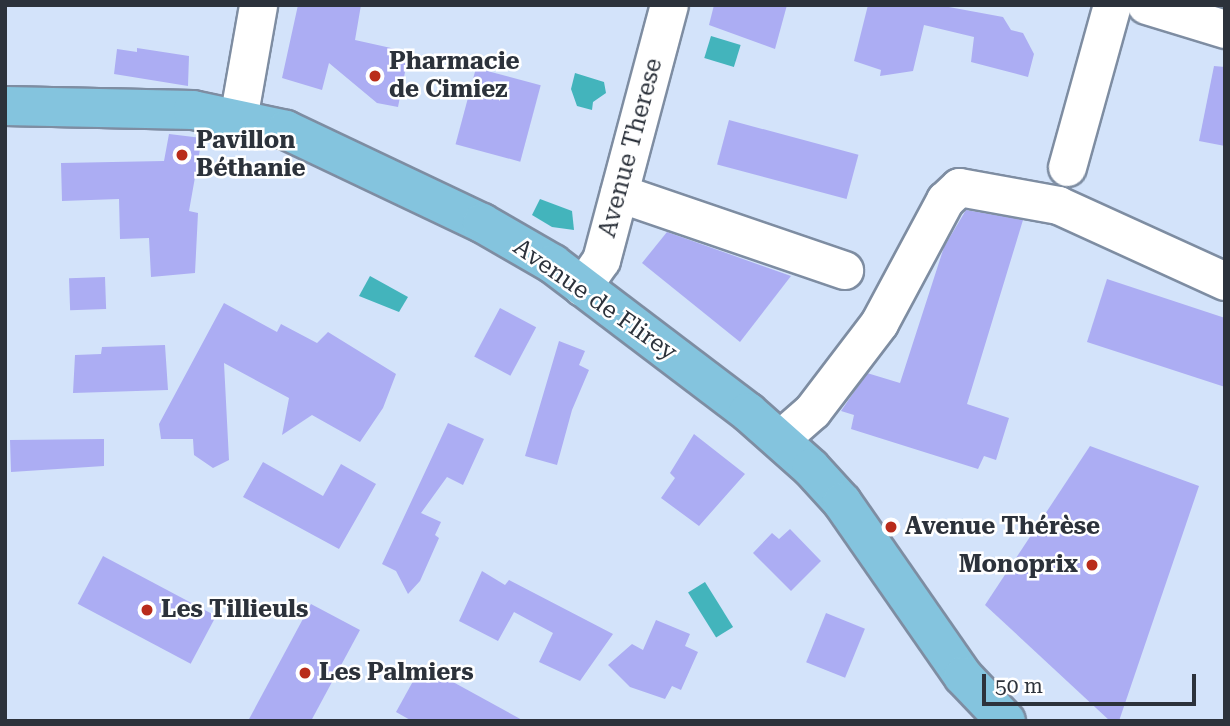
<!DOCTYPE html>
<meta charset="utf-8">
<style>
body{margin:0}
#map{position:relative;width:1230px;height:726px;overflow:hidden;background:#d3e3fa;font-family:"Roboto Serif",serif}
div>[style]{position:absolute}
.water>*{inset:0;background:#43b4bc;transform-origin:0 0}
.building>*{inset:0;background:#acadf3;transform-origin:0 0}
.roads{filter:drop-shadow(2px 0 #7e8da2) drop-shadow(-2px 0 #7e8da2) drop-shadow(0 2px #7e8da2) drop-shadow(0 -2px #7e8da2)}
.minor>*{height:37px;margin:-18.5px;padding:0 18.5px;transform-origin:18.5px;border-radius:18.5px;background:#fff}
.major>*{height:38px;margin:-19px;padding:0 19px;transform-origin:19px;border-radius:19px;background:#84c4de}
.dots>*{width:19px;height:19px;translate:-50% -50%;box-sizing:border-box;border:4px solid #fff;border-radius:50%}
span{translate:-50% -50%;white-space:nowrap;text-align:center;line-height:1.15;-webkit-text-stroke:5px #fff;paint-order:stroke}
.poi-label{font-size:24px;color:#2c323b;font-weight:700}
.left{translate:0 -50%;text-align:left}
.right{translate:-100% -50%;text-align:right}
.street-label{font-size:24px;color:#2c323b}
.frame{position:absolute;inset:0;border:7px solid #2c323b;pointer-events:none}
.scale{position:absolute;left:982px;top:674px;width:214px;height:32px;box-sizing:border-box;border:4px solid #2c323b;border-top:0;padding-left:9px;font-size:21px;line-height:24px;white-space:nowrap;color:#2c323b;-webkit-text-stroke:5px #fff;paint-order:stroke}
</style>
<div id="map">
<div class="water">
<i style="left:711px;top:36px;width:31px;height:23px;rotate:17deg"></i>
<i style="clip-path:polygon(575px 73px,604px 82px,606px 93px,593px 102px,592px 110px,577px 106px,571px 89px)"></i>
<i style="clip-path:polygon(540px 199px,572px 211px,574px 230px,552px 227px,532px 215px)"></i>
<i style="clip-path:polygon(370px 276px,408px 297px,399px 312px,359px 296px)"></i>
<i style="left:705px;top:582px;width:53px;height:20px;rotate:58deg"></i>
</div>
<div class="building">
<i style="clip-path:polygon(298px 5px,361px 5px,355px 40px,409px 52px,398px 107px,377px 103px,329px 63px,322px 90px,282px 78px)"></i>
<i style="clip-path:polygon(714px 5px,787px 5px,775px 49px,709px 25px)"></i>
<i style="clip-path:polygon(868px 5px,938px 5px,1003px 17px,1011px 30px,1023px 33px,1034px 54px,1028px 77px,971px 62px,974px 37px,924px 25px,913px 71px,880px 76px,881px 70px,854px 61px)"></i>
<i style="clip-path:polygon(137px 48px,189px 56px,188px 86px,114px 74px,117px 49px,137px 52px)"></i>
<i style="clip-path:polygon(1214px 66px,1225px 67px,1225px 146px,1199px 141px)"></i>
<i style="left:476px;top:68px;width:67px;height:79px;rotate:15deg"></i>
<i style="left:729px;top:120px;width:134px;height:46px;rotate:15deg"></i>
<i style="clip-path:polygon(169px 134px,202px 138px,189px 211px,198px 213px,195px 273px,151px 277px,149px 238px,120px 239px,119px 199px,62px 201px,61px 163px,164px 161px)"></i>
<i style="clip-path:polygon(966px 210px,1023px 220px,967px 404px,1009px 418px,996px 460px,984px 456px,978px 469px,851px 429px,854px 415px,841px 411px,867px 373px,900px 383px,944px 247px)"></i>
<i style="clip-path:polygon(667px 232px,791px 276px,740px 342px,642px 263px)"></i>
<i style="left:105px;top:277px;width:32px;height:36px;rotate:88deg"></i>
<i style="clip-path:polygon(1107px 279px,1225px 318px,1225px 387px,1087px 342px)"></i>
<i style="clip-path:polygon(224px 303px,277px 332px,281px 324px,317px 343px,328px 332px,396px 374px,383px 408px,360px 442px,312px 415px,282px 435px,289px 398px,224px 363px,229px 460px,213px 468px,194px 455px,193px 439px,161px 439px,159px 424px)"></i>
<i style="left:500px;top:308px;width:41px;height:55px;rotate:28deg"></i>
<i style="clip-path:polygon(559px 341px,585px 351px,579px 365px,589px 370px,572px 410px,557px 465px,525px 456px)"></i>
<i style="clip-path:polygon(165px 345px,168px 390px,73px 393px,75px 355px,101px 354px,102px 347px)"></i>
<i style="clip-path:polygon(448px 423px,484px 439px,463px 485px,447px 477px,421px 513px,441px 522px,435px 535px,439px 538px,420px 581px,408px 594px,396px 571px,382px 564px)"></i>
<i style="clip-path:polygon(694px 434px,745px 474px,699px 526px,661px 498px,675px 478px,670px 473px)"></i>
<i style="clip-path:polygon(104px 439px,104px 466px,11px 472px,10px 440px)"></i>
<i style="clip-path:polygon(1090px 446px,1199px 486px,1119px 721px,1110px 721px,985px 605px)"></i>
<i style="clip-path:polygon(263px 462px,323px 496px,341px 464px,376px 484px,339px 549px,243px 497px)"></i>
<i style="clip-path:polygon(790px 529px,821px 561px,791px 591px,753px 553px,772px 533px,779px 539px)"></i>
<i style="left:103px;top:556px;width:128px;height:54px;rotate:28deg"></i>
<i style="clip-path:polygon(482px 571px,505px 585px,509px 580px,613px 634px,580px 681px,539px 662px,553px 633px,514px 612px,498px 641px,459px 621px)"></i>
<i style="clip-path:polygon(311px 604px,360px 630px,311px 721px,248px 721px)"></i>
<i style="left:826px;top:613px;width:42px;height:53px;rotate:22deg"></i>
<i style="clip-path:polygon(656px 620px,690px 634px,685px 646px,698px 652px,681px 690px,672px 686px,665px 699px,630px 687px,608px 665px,632px 644px,643px 650px)"></i>
<i style="clip-path:polygon(422px 665px,524px 721px,412px 721px,396px 712px)"></i>
</div>
<div class="roads">
<div class="minor">
<i style="left:1146px;top:5px;width:83px;rotate:16.9deg"></i>
<i style="left:238px;top:119px;width:116px;rotate:-80deg"></i>
<i style="left:1067px;top:167px;width:168px;rotate:-74.5deg"></i>
<i style="left:619px;top:193px;width:238px;rotate:18.9deg"></i>
<i style="left:582px;top:287px;width:33px;rotate:-55deg"></i>
<i style="left:601px;top:260px;width:264px;rotate:-75.1deg"></i>
<i style="left:780px;top:439px;width:43px;rotate:-41.2deg"></i>
<i style="left:812px;top:411px;width:111px;rotate:-52.7deg"></i>
<i style="left:879px;top:323px;width:140px;rotate:-61.8deg"></i>
<i style="left:945px;top:200px;width:19px;rotate:-43deg"></i>
<i style="left:959px;top:187px;width:101px;rotate:10.3deg"></i>
<i style="left:1058px;top:205px;width:183px;rotate:24.5deg"></i>
</div>
<div class="major">
<i style="left:5px;top:106px;width:188px;rotate:1.2deg"></i>
<i style="left:193px;top:110px;width:95px;rotate:12.1deg"></i>
<i style="left:286px;top:130px;width:217px;rotate:25.4deg"></i>
<i style="left:482px;top:223px;width:82px;rotate:30deg"></i>
<i style="left:553px;top:264px;width:245px;rotate:37.2deg"></i>
<i style="left:748px;top:412px;width:84px;rotate:41.6deg"></i>
<i style="left:811px;top:468px;width:46px;rotate:47.6deg"></i>
<i style="left:842px;top:502px;width:212px;rotate:55.2deg"></i>
<i style="left:963px;top:676px;width:62px;rotate:46.3deg"></i>
</div>
</div>
<div class="dots">
<i style="left:375px;top:76px;background:#b92c1b"></i>
<i style="left:182px;top:155px;background:#b92c1b"></i>
<i style="left:891px;top:527px;background:#b92c1b"></i>
<i style="left:1092px;top:565px;background:#b92c1b"></i>
<i style="left:147px;top:610px;background:#b92c1b"></i>
<i style="left:305px;top:673px;background:#b92c1b"></i>
</div>
<div class="poi-label">
<span class="left" style="left:389px;top:76px">Pharmacie<br>de Cimiez</span>
<span class="left" style="left:196px;top:155px">Pavillon<br>Béthanie</span>
<span class="left" style="left:905px;top:527px">Avenue Thérèse</span>
<span class="right" style="left:1078px;top:565px">Monoprix</span>
<span class="left" style="left:161px;top:610px">Les Tillieuls</span>
<span class="left" style="left:319px;top:673px">Les Palmiers</span>
</div>
<div class="street-label">
<span style="left:631px;top:148px;rotate:-75deg">Avenue Therese</span>
<span style="left:595px;top:300px;rotate:35deg">Avenue de Flirey</span>
</div>
<div class="frame"></div>
<div class="scale">50 m</div>
</div>
